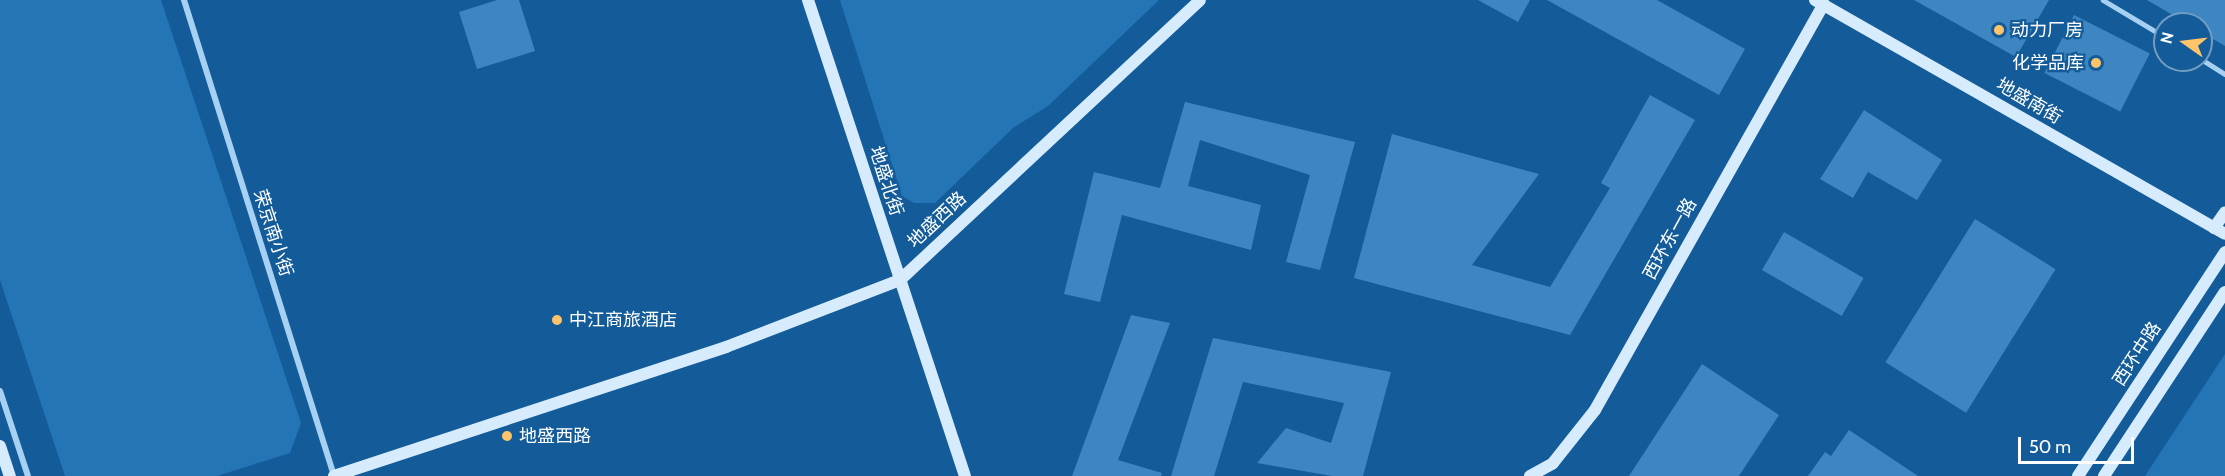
<!DOCTYPE html>
<meta charset="utf-8">
<style>
body{margin:0}
#map{position:relative;width:2225px;height:476px;overflow:hidden;background:#145c99;font-family:Cabin,"Noto Sans SC",sans-serif}
div>[style]{position:absolute}
.green>*{inset:0;background:#2375b6}
.building>*{inset:0;background:#3d86c1;transform-origin:0 0}
.lane>*{height:4.5px;margin:-2.25px;padding:0 2.25px;transform-origin:2.25px;border-radius:2.25px;background:#a7d1f3}
.street>*{height:6px;margin:-3px;padding:0 3px;transform-origin:3px;border-radius:3px;background:#a7d1f3}
.secondary>*{height:12px;margin:-6px;padding:0 6px;transform-origin:6px;border-radius:6px;background:#d6ebfc}
.dots>*{width:16px;height:16px;translate:-50% -50%;box-sizing:border-box;border:3px solid #145c99;border-radius:50%}
span{translate:-50% -50%;white-space:nowrap;text-align:center;line-height:1.15;-webkit-text-stroke:4.5px #145c99;paint-order:stroke}
.poi-label{font-size:18px;color:#fff}
.left{translate:0 -50%;text-align:left}
.right{translate:-100% -50%;text-align:right}
.street-label{font-size:18px;color:#fff}
.north{position:absolute;left:2153px;top:12px;width:60px;height:60px;box-sizing:border-box;background:#145c99;border:2px solid #729dc2;border-radius:50%;rotate:284deg;font-size:16px;font-weight:700;line-height:24px;text-align:center;color:#fff}
.north::after{content:'';display:block;margin:auto;width:21px;height:27px;background:#ffc369;clip-path:polygon(50% 0,100% 100%,50% 72%,0 100%)}
.scale{position:absolute;left:2018px;top:437px;width:116px;height:27px;box-sizing:border-box;border:3px solid #fff;border-top:0;padding-left:8px;font-size:18px;line-height:21px;white-space:nowrap;color:#fff;-webkit-text-stroke:4px #145c99;paint-order:stroke}
</style>
<div id="map">
<div class="green">
<i style="clip-path:polygon(0 0,161px 0,301px 423px,290px 453px,217px 476px,65px 476px,0 280px)"></i>
<i style="clip-path:polygon(840px 0,1159px 0,1048px 106px,1013px 128px,935px 203px,914px 203px,902px 196px)"></i>
<i style="clip-path:polygon(2225px 354px,2225px 476px,2145px 476px)"></i>
</div>
<div class="building">
<i style="clip-path:polygon(497px 0,519px 0,535px 51px,477px 69px,459px 12px)"></i>
<i style="clip-path:polygon(1478px 0,1530px 0,1518px 22px)"></i>
<i style="clip-path:polygon(1547px 0,1657px 0,1745px 49px,1719px 95px)"></i>
<i style="clip-path:polygon(1914px 0,2049px 0,2016px 57px)"></i>
<i style="clip-path:polygon(2147px 0,2225px 0,2225px 46px,2201px 32px,2201px 24px,2188px 24px)"></i>
<i style="left:2074px;top:15px;width:85px;height:65px;rotate:27deg"></i>
<i style="clip-path:polygon(1650px 95px,1695px 120px,1570px 335px,1354px 278px,1392px 134px,1539px 174px,1472px 265px,1550px 287px,1610px 188px,1601px 183px)"></i>
<i style="clip-path:polygon(1185px 102px,1355px 142px,1320px 270px,1286px 262px,1310px 175px,1200px 140px,1188px 186px,1261px 205px,1251px 250px,1122px 215px,1100px 302px,1064px 294px,1094px 172px,1160px 188px)"></i>
<i style="clip-path:polygon(1864px 110px,1942px 160px,1917px 200px,1868px 172px,1853px 198px,1820px 179px)"></i>
<i style="left:1975px;top:219px;width:95px;height:169px;rotate:32deg"></i>
<i style="left:1784px;top:232px;width:92px;height:44px;rotate:30deg"></i>
<i style="clip-path:polygon(1131px 315px,1170px 323px,1118px 460px,1162px 473px,1161px 476px,1072px 476px)"></i>
<i style="clip-path:polygon(1213px 338px,1391px 372px,1363px 476px,1332px 476px,1257px 463px,1286px 428px,1331px 443px,1344px 403px,1243px 382px,1214px 476px,1171px 476px)"></i>
<i style="clip-path:polygon(1702px 364px,1779px 415px,1739px 476px,1629px 476px)"></i>
<i style="clip-path:polygon(1849px 430px,1918px 476px,1808px 476px,1825px 452px,1831px 456px)"></i>
</div>
<div class="lane">
<i style="left:2103px;top:0;width:72px;rotate:30.8deg"></i>
<i style="left:2201px;top:59px;width:28px;rotate:32deg"></i>
</div>
<div class="street">
<i style="left:184px;top:0;width:498px;rotate:72.5deg"></i>
<i style="left:0;top:391px;width:89px;rotate:71.8deg"></i>
</div>
<div class="secondary">
<i style="left:808px;top:0;width:501px;rotate:71.75deg"></i>
<i style="left:1815px;top:0;width:472px;rotate:29.7deg"></i>
<i style="left:2214px;top:228px;width:19px;rotate:-55deg"></i>
<i style="left:0;top:446px;width:32px;rotate:72deg"></i>
<i style="left:334px;top:476px;width:413px;rotate:-18.2deg"></i>
<i style="left:726px;top:347px;width:186px;rotate:-21.1deg"></i>
<i style="left:900px;top:280px;width:410px;rotate:-43deg"></i>
<i style="left:1530px;top:476px;width:26px;rotate:-29deg"></i>
<i style="left:1553px;top:463px;width:68px;rotate:-51.6deg"></i>
<i style="left:1595px;top:410px;width:466px;rotate:-60.6deg"></i>
<i style="left:2078px;top:476px;width:268px;rotate:-56.7deg"></i>
<i style="left:2104px;top:476px;width:220px;rotate:-56.7deg"></i>
</div>
<div class="dots">
<i style="left:1999px;top:30px;background:#ffc369"></i>
<i style="left:2096px;top:63px;background:#ffc369"></i>
<i style="left:557px;top:320px;background:#ffc369"></i>
<i style="left:507px;top:436px;background:#ffc369"></i>
</div>
<div class="poi-label">
<span class="left" style="left:2011px;top:30px">动力厂房</span>
<span class="right" style="left:2084px;top:63px">化学品库</span>
<span class="left" style="left:569px;top:320px">中江商旅酒店</span>
<span class="left" style="left:519px;top:436px">地盛西路</span>
</div>
<div class="street-label">
<span style="left:2029px;top:101px;rotate:30deg">地盛南街</span>
<span style="left:886px;top:181px;rotate:72deg">地盛北街</span>
<span style="left:937px;top:220px;rotate:-43deg">地盛西路</span>
<span style="left:273px;top:233px;rotate:72deg">荣京南小街</span>
<span style="left:1670px;top:239px;rotate:-61deg">西环东一路</span>
<span style="left:2137px;top:354px;rotate:-57deg">西环中路</span>
</div>
<div class="north">N</div>
<div class="scale">50 m</div>
</div>
